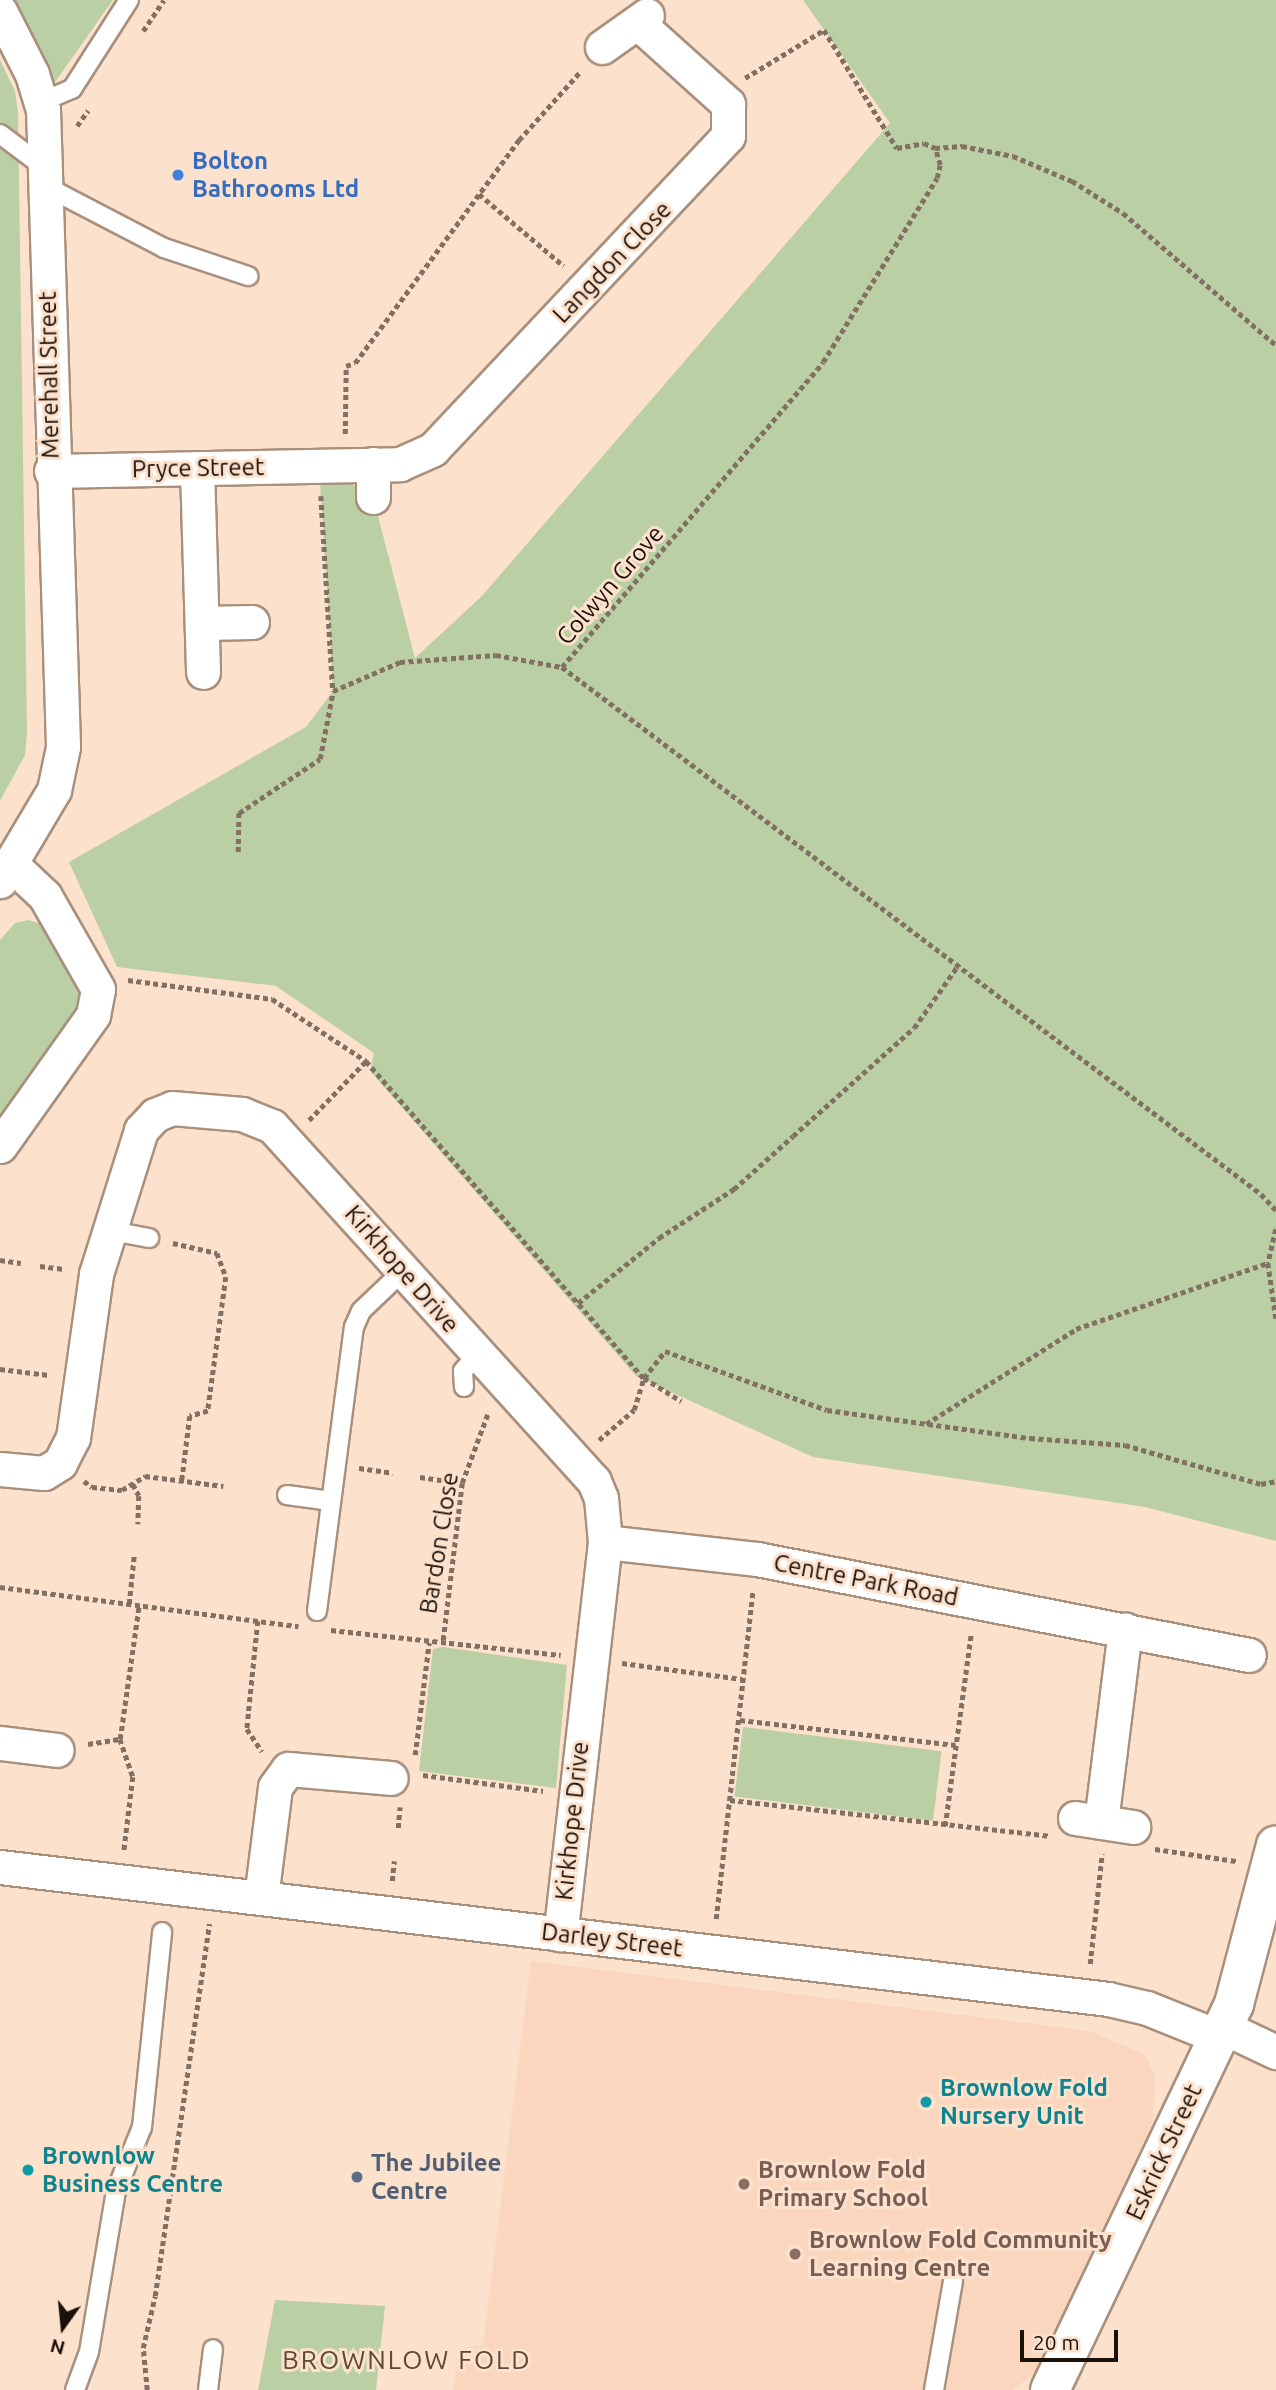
<!DOCTYPE html>
<style>
body{margin:0}
#map{position:relative;width:1276px;height:2390px;overflow:hidden;background:#fce1cc;font-family:Ubuntu,sans-serif}
div>[style]{position:absolute}
.built>*{inset:0;background:#f9d6bd}
.green>*{inset:0;background:#bacfa3;transform-origin:0 0}
.path>*{height:4.5px;margin-top:-2.25px;transform-origin:0;background:repeating-linear-gradient(90deg,#827063 0 5px,transparent 0 8.5px)}
.roads{filter:drop-shadow(2px 0 #a9907d) drop-shadow(-2px 0 #a9907d) drop-shadow(0 2px #a9907d) drop-shadow(0 -2px #a9907d)}
.lane>*{height:18px;margin:-9px;padding:0 9px;transform-origin:9px;border-radius:9px;background:#fff}
.street>*{height:33px;margin:-16.5px;padding:0 16.5px;transform-origin:16.5px;border-radius:16.5px;background:#fff}
.secondary>*{height:38px;margin:-19px;padding:0 19px;transform-origin:19px;border-radius:19px;background:#fff}
.dots>*{width:19px;height:19px;translate:-50% -50%;box-sizing:border-box;border:4px solid #fce1cc;border-radius:50%}
span{translate:-50% -50%;white-space:nowrap;text-align:center;line-height:1.15;-webkit-text-stroke:6px #fce1cc;paint-order:stroke}
.shop-label{font-size:24px;color:#366cbe;font-weight:700}
.left{translate:0 -50%;text-align:left}
.street-label{font-size:24px;color:#1b110a}
.culture-label{font-size:24px;color:#0d838f;font-weight:700}
.service-label{font-size:24px;color:#4e5e75;font-weight:700}
.education-label{font-size:24px;color:#785e54;font-weight:700}
.neighbourhood-label{font-size:26px;color:#5f4837;letter-spacing:2px}
.north{position:absolute;left:28px;top:2292px;width:70px;height:70px;-webkit-text-stroke:5px #fce1cc;paint-order:stroke;rotate:195deg;font-size:19px;font-weight:700;line-height:28px;text-align:center;color:#1b110a}
.north::after{content:'';display:block;margin:auto;width:24px;height:32px;background:#1b110a;clip-path:polygon(50% 0,100% 100%,50% 72%,0 100%)}
.scale{position:absolute;left:1020px;top:2330px;width:98px;height:32px;box-sizing:border-box;border:4px solid #1b110a;border-top:0;padding-left:9px;font-size:21px;line-height:24px;white-space:nowrap;color:#1b110a;-webkit-text-stroke:5px #fce1cc;paint-order:stroke}
</style>
<div id="map">
<div class="built">
<i style="clip-path:polygon(531px 1961px,1089px 2031px,1144px 2054px,1155px 2075px,1153px 2121px,1041px 2369px,1012px 2390px,453px 2390px,459px 2348px,483px 2345px)"></i>
</div>
<div class="green">
<i style="clip-path:polygon(0 0,113px 0,41px 102px)"></i>
<i style="clip-path:polygon(803px 0,1276px 0,1276px 1541px,1145px 1507px,813px 1457px,636px 1376px,370px 1071px,374px 1053px,276px 986px,117px 967px,69px 862px,306px 727px,333px 691px,319px 465px,373px 497px,415px 658px,482px 596px,890px 123px)"></i>
<i style="clip-path:polygon(0 60px,15px 91px,18px 112px,27px 733px,25px 755px,0 801px)"></i>
<i style="clip-path:polygon(28px 920px,41px 924px,78px 979px,79px 995px,76px 1013px,0 1120px,0 940px,15px 923px)"></i>
<i style="clip-path:polygon(443px 1647px,567px 1665px,556px 1788px,419px 1771px,433px 1649px)"></i>
<i style="left:743px;top:1727px;width:200px;height:70px;rotate:7deg"></i>
<i style="clip-path:polygon(275px 2300px,385px 2306px,376px 2390px,258px 2390px)"></i>
</div>
<div class="path">
<i style="left:143px;top:31px;width:37px;rotate:-56deg"></i>
<i style="left:745px;top:78px;width:92px;rotate:-31.3deg"></i>
<i style="left:824px;top:30px;width:139px;rotate:58.3deg"></i>
<i style="left:897px;top:148px;width:27px;rotate:-10deg"></i>
<i style="left:924px;top:143px;width:12px;rotate:24deg"></i>
<i style="left:935px;top:148px;width:27px;rotate:-4deg"></i>
<i style="left:962px;top:146px;width:52px;rotate:11.1deg"></i>
<i style="left:1013px;top:156px;width:64px;rotate:23deg"></i>
<i style="left:1072px;top:181px;width:60px;rotate:32.1deg"></i>
<i style="left:1123px;top:213px;width:202px;rotate:40.8deg"></i>
<i style="left:77px;top:126px;width:19px;rotate:-55deg"></i>
<i style="left:479px;top:194px;width:111px;rotate:40.3deg"></i>
<i style="left:345px;top:434px;width:68px;rotate:-89.2deg"></i>
<i style="left:346px;top:366px;width:9px;rotate:-18deg"></i>
<i style="left:355px;top:363px;width:277px;rotate:-53.7deg"></i>
<i style="left:519px;top:140px;width:93px;rotate:-48.1deg"></i>
<i style="left:321px;top:496px;width:195px;rotate:86.5deg"></i>
<i style="left:333px;top:691px;width:73px;rotate:-23.4deg"></i>
<i style="left:400px;top:662px;width:96px;rotate:-4.2deg"></i>
<i style="left:496px;top:655px;width:67px;rotate:10.3deg"></i>
<i style="left:562px;top:667px;width:401px;rotate:-49.4deg"></i>
<i style="left:823px;top:362px;width:216px;rotate:-58.2deg"></i>
<i style="left:937px;top:178px;width:13px;rotate:-77deg"></i>
<i style="left:940px;top:165px;width:18px;rotate:-106deg"></i>
<i style="left:562px;top:667px;width:875px;rotate:37.01deg"></i>
<i style="left:1261px;top:1194px;width:22px;rotate:47deg"></i>
<i style="left:238px;top:852px;width:39px;rotate:-89deg"></i>
<i style="left:239px;top:813px;width:97px;rotate:-33.7deg"></i>
<i style="left:320px;top:759px;width:69px;rotate:-79.2deg"></i>
<i style="left:128px;top:980px;width:145px;rotate:7.5deg"></i>
<i style="left:272px;top:999px;width:113px;rotate:33.4deg"></i>
<i style="left:309px;top:1120px;width:82px;rotate:-46deg"></i>
<i style="left:366px;top:1061px;width:422px;rotate:48.8deg"></i>
<i style="left:644px;top:1378px;width:34px;rotate:-52deg"></i>
<i style="left:665px;top:1351px;width:172px;rotate:20deg"></i>
<i style="left:827px;top:1410px;width:205px;rotate:7.9deg"></i>
<i style="left:1030px;top:1438px;width:95px;rotate:4.2deg"></i>
<i style="left:1125px;top:1445px;width:141px;rotate:16deg"></i>
<i style="left:1261px;top:1484px;width:15px;rotate:-11deg"></i>
<i style="left:1276px;top:1229px;width:35px;rotate:103deg"></i>
<i style="left:1268px;top:1263px;width:56px;rotate:81.7deg"></i>
<i style="left:173px;top:1243px;width:45px;rotate:12.8deg"></i>
<i style="left:217px;top:1253px;width:26px;rotate:69deg"></i>
<i style="left:226px;top:1277px;width:135px;rotate:97.7deg"></i>
<i style="left:208px;top:1411px;width:19px;rotate:164deg"></i>
<i style="left:190px;top:1416px;width:64px;rotate:97.1deg"></i>
<i style="left:0;top:1260px;width:21px;rotate:8deg"></i>
<i style="left:40px;top:1266px;width:24px;rotate:7deg"></i>
<i style="left:578px;top:1303px;width:104px;rotate:-38.7deg"></i>
<i style="left:659px;top:1238px;width:90px;rotate:-33.2deg"></i>
<i style="left:734px;top:1189px;width:79px;rotate:-41.9deg"></i>
<i style="left:793px;top:1136px;width:162px;rotate:-41.8deg"></i>
<i style="left:914px;top:1028px;width:78px;rotate:-54.9deg"></i>
<i style="left:0;top:1369px;width:49px;rotate:7deg"></i>
<i style="left:926px;top:1424px;width:178px;rotate:-32.3deg"></i>
<i style="left:1076px;top:1329px;width:203px;rotate:-19deg"></i>
<i style="left:599px;top:1440px;width:46px;rotate:-40.6deg"></i>
<i style="left:634px;top:1410px;width:34px;rotate:-73deg"></i>
<i style="left:644px;top:1378px;width:44px;rotate:31.9deg"></i>
<i style="left:359px;top:1468px;width:34px;rotate:8deg"></i>
<i style="left:420px;top:1477px;width:42px;rotate:8.1deg"></i>
<i style="left:84px;top:1481px;width:10px;rotate:37deg"></i>
<i style="left:92px;top:1487px;width:30px;rotate:6deg"></i>
<i style="left:122px;top:1490px;width:27px;rotate:-31deg"></i>
<i style="left:145px;top:1476px;width:79px;rotate:7.3deg"></i>
<i style="left:133px;top:1484px;width:13px;rotate:63deg"></i>
<i style="left:139px;top:1496px;width:28px;rotate:92deg"></i>
<i style="left:0;top:1587px;width:301px;rotate:7.5deg"></i>
<i style="left:129px;top:1604px;width:48px;rotate:-84.1deg"></i>
<i style="left:258px;top:1621px;width:109px;rotate:95.8deg"></i>
<i style="left:247px;top:1729px;width:27px;rotate:56deg"></i>
<i style="left:331px;top:1630px;width:231px;rotate:6.2deg"></i>
<i style="left:443px;top:1640px;width:158px;rotate:-83.1deg"></i>
<i style="left:462px;top:1483px;width:75px;rotate:-69.6deg"></i>
<i style="left:622px;top:1663px;width:121px;rotate:7.6deg"></i>
<i style="left:740px;top:1720px;width:217px;rotate:6.6deg"></i>
<i style="left:120px;top:1739px;width:40px;rotate:71.1deg"></i>
<i style="left:133px;top:1777px;width:75px;rotate:96.9deg"></i>
<i style="left:88px;top:1744px;width:32px;rotate:-9deg"></i>
<i style="left:120px;top:1739px;width:135px;rotate:-81.9deg"></i>
<i style="left:415px;top:1755px;width:113px;rotate:-82.9deg"></i>
<i style="left:423px;top:1775px;width:121px;rotate:7.6deg"></i>
<i style="left:730px;top:1800px;width:321px;rotate:6.4deg"></i>
<i style="left:945px;top:1826px;width:195px;rotate:-82.3deg"></i>
<i style="left:398px;top:1828px;width:21px;rotate:-85deg"></i>
<i style="left:1155px;top:1849px;width:82px;rotate:8.4deg"></i>
<i style="left:392px;top:1881px;width:20px;rotate:-84deg"></i>
<i style="left:716px;top:1919px;width:330px;rotate:-83.6deg"></i>
<i style="left:1090px;top:1964px;width:111px;rotate:-83.8deg"></i>
<i style="left:147px;top:2390px;width:42px;rotate:-95.4deg"></i>
<i style="left:143px;top:2348px;width:53px;rotate:-77deg"></i>
<i style="left:155px;top:2296px;width:376px;rotate:-81.7deg"></i>
</div>
<div class="roads">
<div class="lane">
<i style="left:41px;top:102px;width:34px;rotate:-23deg"></i>
<i style="left:72px;top:89px;width:106px;rotate:-57.4deg"></i>
<i style="left:0;top:134px;width:55px;rotate:36.9deg"></i>
<i style="left:45px;top:186px;width:134px;rotate:27.5deg"></i>
<i style="left:164px;top:248px;width:89px;rotate:18.4deg"></i>
<i style="left:107px;top:1230px;width:43px;rotate:10.8deg"></i>
<i style="left:464px;top:1387px;width:16px;rotate:-94deg"></i>
<i style="left:463px;top:1371px;width:21px;rotate:-49deg"></i>
<i style="left:287px;top:1495px;width:44px;rotate:7.8deg"></i>
<i style="left:317px;top:1611px;width:286px;rotate:-82.6deg"></i>
<i style="left:354px;top:1327px;width:17px;rotate:-66deg"></i>
<i style="left:361px;top:1311px;width:58px;rotate:-43.6deg"></i>
<i style="left:75px;top:2390px;width:40px;rotate:-69.8deg"></i>
<i style="left:89px;top:2352px;width:163px;rotate:-80.5deg"></i>
<i style="left:116px;top:2191px;width:69px;rotate:-67.9deg"></i>
<i style="left:142px;top:2127px;width:196px;rotate:-84.1deg"></i>
<i style="left:208px;top:2390px;width:41px;rotate:-83deg"></i>
<i style="left:934px;top:2390px;width:111px;rotate:-80.1deg"></i>
</div>
<div class="street">
<i style="left:0;top:11px;width:71px;rotate:63.1deg"></i>
<i style="left:32px;top:74px;width:37px;rotate:73deg"></i>
<i style="left:43px;top:109px;width:638px;rotate:88.2deg"></i>
<i style="left:63px;top:747px;width:44px;rotate:101.8deg"></i>
<i style="left:54px;top:790px;width:106px;rotate:120.7deg"></i>
<i style="left:602px;top:47px;width:55px;rotate:-35.4deg"></i>
<i style="left:197px;top:468px;width:204px;rotate:88.3deg"></i>
<i style="left:51px;top:471px;width:349px;rotate:-1.1deg"></i>
<i style="left:400px;top:464px;width:36px;rotate:-24deg"></i>
<i style="left:433px;top:449px;width:430px;rotate:-46.7deg"></i>
<i style="left:728px;top:136px;width:32px;rotate:-90deg"></i>
<i style="left:728px;top:104px;width:120px;rotate:-138deg"></i>
<i style="left:373px;top:497px;width:33px;rotate:-90deg"></i>
<i style="left:202px;top:623px;width:50px;rotate:-1.1deg"></i>
<i style="left:0;top:1146px;width:161px;rotate:-54.6deg"></i>
<i style="left:93px;top:1015px;width:26px;rotate:-79deg"></i>
<i style="left:98px;top:989px;width:107px;rotate:-119.7deg"></i>
<i style="left:45px;top:896px;width:47px;rotate:-136.7deg"></i>
<i style="left:0;top:1469px;width:44px;rotate:5.2deg"></i>
<i style="left:44px;top:1473px;width:19px;rotate:-32deg"></i>
<i style="left:60px;top:1463px;width:28px;rotate:-63deg"></i>
<i style="left:73px;top:1438px;width:166px;rotate:-82deg"></i>
<i style="left:96px;top:1274px;width:151px;rotate:-72.6deg"></i>
<i style="left:141px;top:1130px;width:21px;rotate:-47deg"></i>
<i style="left:155px;top:1115px;width:18px;rotate:-22deg"></i>
<i style="left:172px;top:1108px;width:70px;rotate:4.9deg"></i>
<i style="left:242px;top:1114px;width:32px;rotate:22deg"></i>
<i style="left:272px;top:1126px;width:479px;rotate:47.8deg"></i>
<i style="left:594px;top:1481px;width:18px;rotate:68deg"></i>
<i style="left:601px;top:1498px;width:44px;rotate:84.8deg"></i>
<i style="left:605px;top:1542px;width:395px;rotate:96.5deg"></i>
<i style="left:605px;top:1542px;width:153px;rotate:6.4deg"></i>
<i style="left:757px;top:1559px;width:501px;rotate:11.04deg"></i>
<i style="left:0;top:1743px;width:57px;rotate:7deg"></i>
<i style="left:1075px;top:1818px;width:59px;rotate:8.8deg"></i>
<i style="left:1101px;top:1822px;width:194px;rotate:-82.9deg"></i>
<i style="left:0;top:1867px;width:1116px;rotate:6.79deg"></i>
<i style="left:1108px;top:1999px;width:40px;rotate:13deg"></i>
<i style="left:1147px;top:2008px;width:78px;rotate:21.9deg"></i>
<i style="left:261px;top:1898px;width:112px;rotate:-82.8deg"></i>
<i style="left:275px;top:1787px;width:22px;rotate:-54deg"></i>
<i style="left:288px;top:1769px;width:103px;rotate:5deg"></i>
<i style="left:1223px;top:2027px;width:59px;rotate:25.3deg"></i>
</div>
<div class="secondary">
<i style="left:1050px;top:2390px;width:428px;rotate:-64.5deg"></i>
<i style="left:1234px;top:2004px;width:164px;rotate:-75.2deg"></i>
</div>
</div>
<div class="dots">
<i style="left:178px;top:175px;background:#3f7fe0"></i>
<i style="left:926px;top:2102px;background:#0f9aa8"></i>
<i style="left:28px;top:2170px;background:#0f9aa8"></i>
<i style="left:357px;top:2177px;background:#5c6f8a"></i>
<i style="left:744px;top:2184px;background:#8d6e63"></i>
<i style="left:795px;top:2254px;background:#8d6e63"></i>
</div>
<div class="shop-label">
<span class="left" style="left:192px;top:175px">Bolton<br>Bathrooms Ltd</span>
</div>
<div class="street-label">
<span style="left:612px;top:262px;rotate:-46deg">Langdon Close</span>
<span style="left:49px;top:375px;rotate:-91deg">Merehall Street</span>
<span style="left:198px;top:468px;rotate:-1deg">Pryce Street</span>
<span style="left:610px;top:585px;rotate:-49deg">Colwyn Grove</span>
<span style="left:402px;top:1269px;rotate:49deg">Kirkhope Drive</span>
<span style="left:439px;top:1543px;rotate:-81deg">Bardon Close</span>
<span style="left:866px;top:1580px;rotate:11deg">Centre Park Road</span>
<span style="left:572px;top:1821px;rotate:-84deg">Kirkhope Drive</span>
<span style="left:612px;top:1940px;rotate:7deg">Darley Street</span>
<span style="left:1164px;top:2152px;rotate:-65deg">Eskrick Street</span>
</div>
<div class="culture-label">
<span class="left" style="left:940px;top:2102px">Brownlow Fold<br>Nursery Unit</span>
<span class="left" style="left:42px;top:2170px">Brownlow<br>Business Centre</span>
</div>
<div class="service-label">
<span class="left" style="left:371px;top:2177px">The Jubilee<br>Centre</span>
</div>
<div class="education-label">
<span class="left" style="left:758px;top:2184px">Brownlow Fold<br>Primary School</span>
<span class="left" style="left:809px;top:2254px">Brownlow Fold Community<br>Learning Centre</span>
</div>
<div class="neighbourhood-label">
<span style="left:407px;top:2360px">BROWNLOW FOLD</span>
</div>
<div class="north">N</div>
<div class="scale">20 m</div>
</div>
